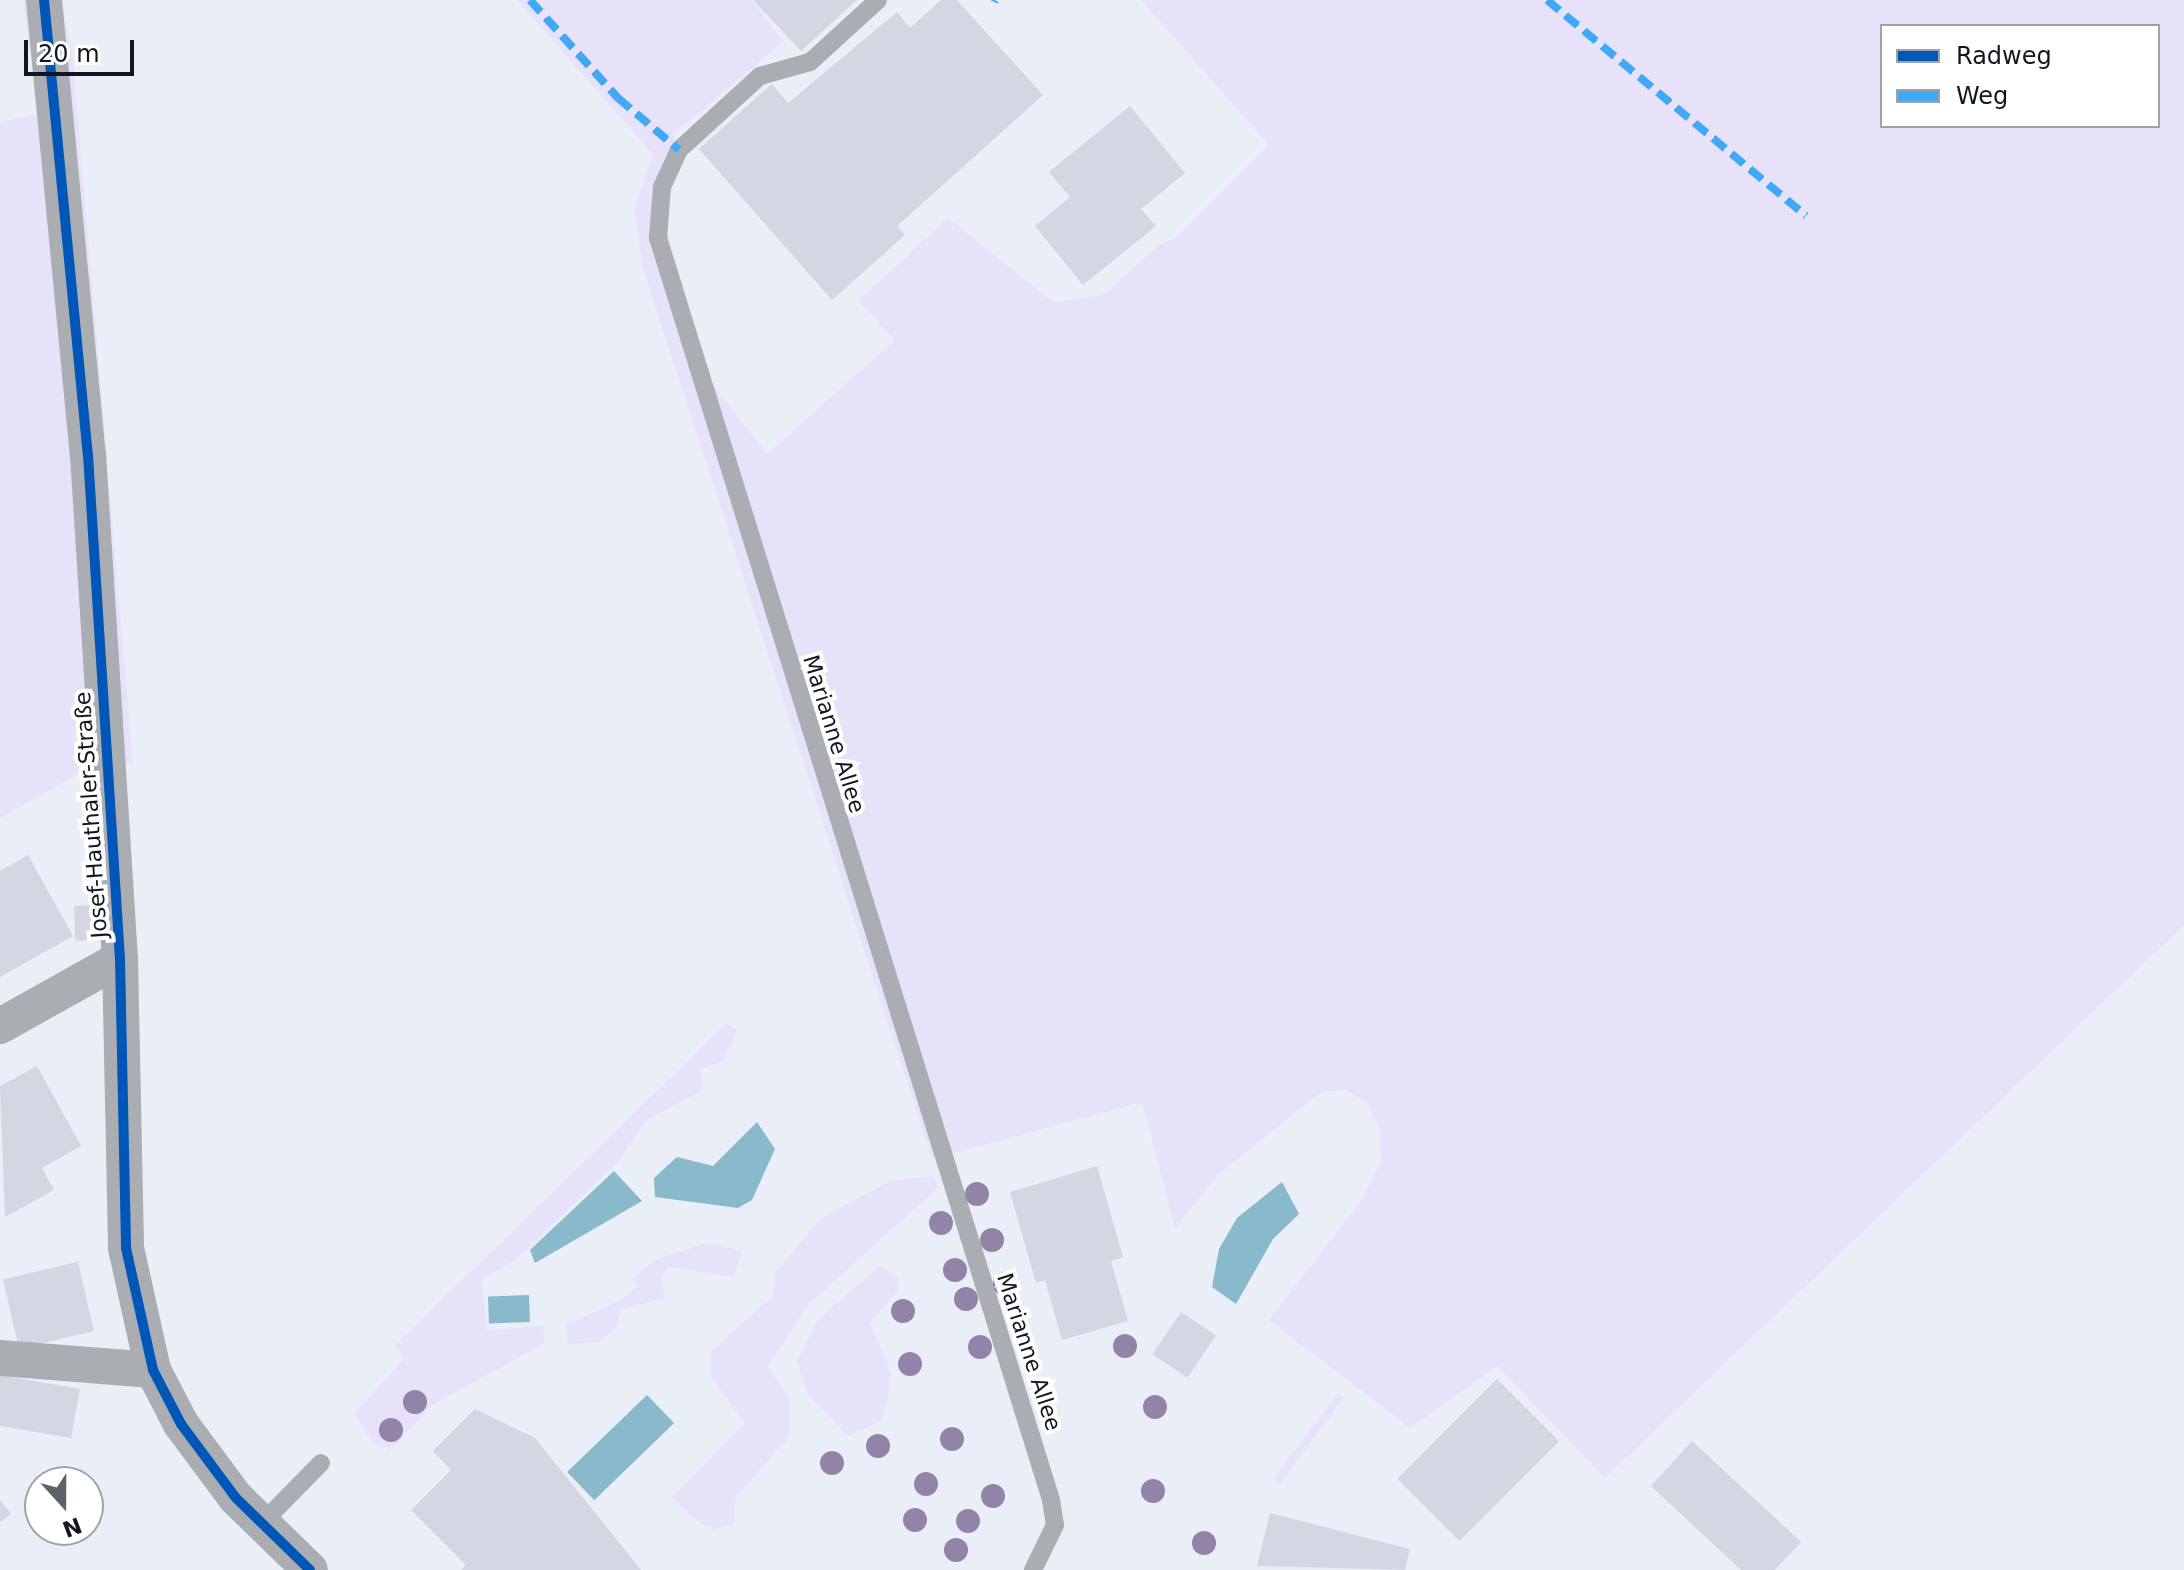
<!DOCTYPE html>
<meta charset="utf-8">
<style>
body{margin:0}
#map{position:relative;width:2184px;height:1570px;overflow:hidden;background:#eaeef7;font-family:"DejaVu Sans",sans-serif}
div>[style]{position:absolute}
.green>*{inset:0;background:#e8e1fa}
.water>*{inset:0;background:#89bacb;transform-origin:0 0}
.building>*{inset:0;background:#d4d6e3;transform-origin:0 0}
.service>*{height:18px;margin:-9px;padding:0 9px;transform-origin:9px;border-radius:9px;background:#aaaeb3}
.minor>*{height:36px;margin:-18px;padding:0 18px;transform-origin:18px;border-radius:18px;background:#aaaeb3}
.quiet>*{height:8px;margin-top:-4px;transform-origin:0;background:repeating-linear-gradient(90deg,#3fa9f5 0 16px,transparent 0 24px)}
.cycleway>*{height:10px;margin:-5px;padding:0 5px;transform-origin:5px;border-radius:5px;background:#0057b8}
.trees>*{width:24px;height:24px;margin:-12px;border-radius:50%;background:#9284a9}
span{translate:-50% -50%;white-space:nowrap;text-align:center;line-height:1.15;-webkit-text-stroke:8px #fff;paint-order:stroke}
.street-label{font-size:22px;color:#11161f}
.legend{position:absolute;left:1880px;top:24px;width:280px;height:104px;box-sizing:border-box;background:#fff;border:2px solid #a0a2a5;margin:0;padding:10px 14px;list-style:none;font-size:24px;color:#11161f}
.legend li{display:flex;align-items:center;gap:16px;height:40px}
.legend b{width:40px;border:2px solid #a0a2a5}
.north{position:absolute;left:24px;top:1466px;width:80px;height:80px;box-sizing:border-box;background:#fff;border:2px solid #a0a2a5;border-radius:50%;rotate:159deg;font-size:22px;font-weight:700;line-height:32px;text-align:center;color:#11161f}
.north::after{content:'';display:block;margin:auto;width:28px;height:36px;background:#5d626b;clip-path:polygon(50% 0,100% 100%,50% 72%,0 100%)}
.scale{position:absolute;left:24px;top:40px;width:110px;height:36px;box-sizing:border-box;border:4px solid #11161f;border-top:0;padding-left:10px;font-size:24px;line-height:28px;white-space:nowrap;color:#11161f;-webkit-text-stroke:6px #fff;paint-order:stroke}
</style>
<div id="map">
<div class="green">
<i style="clip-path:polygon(23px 0,62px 0,73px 61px,133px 763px,91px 767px,0 818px,0 122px,39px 114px)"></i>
<i style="clip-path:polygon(evenodd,517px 0,752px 0,783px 42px,674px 134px,678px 168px,664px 219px,710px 381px,767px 454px,895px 340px,858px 301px,948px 218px,1054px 303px,1105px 294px,1158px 245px,1176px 238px,1269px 145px,1141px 0,2184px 0,2184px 925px,1605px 1478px,1497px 1366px,1410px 1428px,1269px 1320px,1361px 1201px,1381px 1162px,1379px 1126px,1366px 1103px,1345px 1089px,1320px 1093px,1219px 1174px,1175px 1228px,1142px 1102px,932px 1159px,643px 268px,634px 209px,653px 154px,517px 0,1882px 26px,2158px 26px,2158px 126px,1882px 126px,1882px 26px)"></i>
<i style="clip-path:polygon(727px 1023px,737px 1030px,723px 1061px,700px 1069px,703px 1090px,647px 1120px,615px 1165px,514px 1261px,482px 1279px,487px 1330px,544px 1326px,543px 1344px,434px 1404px,390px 1450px,374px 1444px,354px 1414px,403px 1360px,395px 1345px)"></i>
<i style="clip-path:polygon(934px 1176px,938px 1188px,809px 1304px,768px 1366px,789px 1399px,789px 1437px,736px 1497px,733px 1524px,713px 1529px,695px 1520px,672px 1497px,745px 1423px,711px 1377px,710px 1352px,773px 1296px,775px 1273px,821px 1218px,891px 1181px)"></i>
<i style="clip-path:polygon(707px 1243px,742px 1251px,734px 1277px,669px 1267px,661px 1277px,664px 1298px,621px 1309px,616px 1328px,599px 1342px,568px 1344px,565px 1325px,621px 1300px,638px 1286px,632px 1279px,655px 1260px)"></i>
<i style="clip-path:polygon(879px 1266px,898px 1278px,899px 1290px,870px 1323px,891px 1373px,888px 1396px,882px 1420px,848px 1436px,808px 1395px,797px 1362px,818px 1320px)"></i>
<i style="clip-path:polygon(1338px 1393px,1344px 1397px,1280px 1484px,1273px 1479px)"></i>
</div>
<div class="water">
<i style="clip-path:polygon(757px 1122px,775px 1149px,752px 1200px,738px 1208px,655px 1197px,654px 1178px,677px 1157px,713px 1166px)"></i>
<i style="clip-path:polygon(614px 1171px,642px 1201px,535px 1263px,530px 1250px)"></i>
<i style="clip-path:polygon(1282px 1182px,1299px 1214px,1273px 1239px,1236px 1304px,1212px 1287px,1219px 1249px,1237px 1218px)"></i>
<i style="left:529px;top:1295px;width:27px;height:41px;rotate:88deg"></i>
<i style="left:647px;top:1395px;width:39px;height:111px;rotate:46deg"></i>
</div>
<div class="building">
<i style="clip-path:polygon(753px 0,857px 0,801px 51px)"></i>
<i style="clip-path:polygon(941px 0,957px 0,1043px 95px,897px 226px,905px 235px,832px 300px,699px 149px,772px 84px,788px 103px,897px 12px,910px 28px)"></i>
<i style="clip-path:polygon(1130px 106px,1185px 173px,1141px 209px,1156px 226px,1083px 285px,1035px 226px,1070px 197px,1049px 172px)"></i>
<i style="clip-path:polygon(28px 855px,73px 936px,0 977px,0 871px)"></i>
<i style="left:97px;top:905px;width:35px;height:23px;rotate:88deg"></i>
<i style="clip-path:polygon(37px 1066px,81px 1146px,42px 1168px,54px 1190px,5px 1217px,0 1086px)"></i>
<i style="clip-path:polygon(1097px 1166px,1123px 1257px,1111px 1261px,1128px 1321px,1062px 1340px,1045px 1280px,1036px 1283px,1010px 1192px)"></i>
<i style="left:78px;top:1262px;width:71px;height:77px;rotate:77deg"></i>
<i style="left:1181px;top:1312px;width:42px;height:51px;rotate:34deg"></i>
<i style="left:0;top:1375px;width:81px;height:50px;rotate:10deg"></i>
<i style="left:1497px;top:1379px;width:88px;height:141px;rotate:45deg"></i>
<i style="clip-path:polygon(475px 1409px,535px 1438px,641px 1570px,461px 1570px,466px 1565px,411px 1510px,451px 1470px,433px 1451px)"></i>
<i style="clip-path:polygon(1692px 1441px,1801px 1542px,1775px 1570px,1741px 1570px,1651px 1486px)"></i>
<i style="clip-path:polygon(0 1500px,11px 1514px,0 1522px)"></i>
<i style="clip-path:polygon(1270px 1513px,1410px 1549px,1405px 1570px,1257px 1566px)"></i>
</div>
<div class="service">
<i style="left:878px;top:0;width:92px;rotate:137.6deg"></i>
<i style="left:810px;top:62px;width:52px;rotate:164.4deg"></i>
<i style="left:760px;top:76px;width:110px;rotate:137.6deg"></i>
<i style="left:679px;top:150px;width:41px;rotate:114.7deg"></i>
<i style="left:662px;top:187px;width:51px;rotate:94.5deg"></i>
<i style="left:658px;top:238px;width:1322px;rotate:72.7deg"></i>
<i style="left:1051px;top:1500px;width:25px;rotate:81deg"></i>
<i style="left:1055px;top:1525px;width:50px;rotate:116.1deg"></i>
<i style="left:262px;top:1523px;width:84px;rotate:-45.5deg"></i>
</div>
<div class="minor">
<i style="left:44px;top:0;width:457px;rotate:84.5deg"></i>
<i style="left:88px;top:455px;width:505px;rotate:86.37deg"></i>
<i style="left:120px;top:959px;width:289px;rotate:88.8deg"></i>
<i style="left:126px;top:1248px;width:125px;rotate:77.5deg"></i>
<i style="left:153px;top:1370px;width:61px;rotate:62.6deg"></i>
<i style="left:181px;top:1424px;width:92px;rotate:53.4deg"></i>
<i style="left:236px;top:1498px;width:103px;rotate:44.2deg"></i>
<i style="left:0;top:1026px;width:137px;rotate:-29.2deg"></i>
<i style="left:0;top:1358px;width:153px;rotate:4.5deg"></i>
</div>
<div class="quiet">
<i style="left:530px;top:0;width:132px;rotate:48.1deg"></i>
<i style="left:618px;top:98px;width:80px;rotate:40.4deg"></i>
<i style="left:1547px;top:0;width:337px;rotate:39.8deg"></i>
<i style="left:994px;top:2px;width:2px;rotate:-63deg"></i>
</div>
<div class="cycleway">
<i style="left:44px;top:0;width:457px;rotate:84.5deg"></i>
<i style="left:88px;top:455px;width:505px;rotate:86.37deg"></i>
<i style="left:120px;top:959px;width:289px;rotate:88.8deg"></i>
<i style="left:126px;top:1248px;width:125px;rotate:77.5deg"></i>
<i style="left:153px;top:1370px;width:61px;rotate:62.6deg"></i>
<i style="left:181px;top:1424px;width:92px;rotate:53.4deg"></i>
<i style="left:236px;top:1498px;width:103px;rotate:44.2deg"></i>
</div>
<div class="trees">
<i style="left:977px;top:1194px"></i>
<i style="left:941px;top:1223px"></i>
<i style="left:992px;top:1240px"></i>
<i style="left:955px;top:1270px"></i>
<i style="left:1005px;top:1284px"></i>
<i style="left:966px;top:1299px"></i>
<i style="left:903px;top:1311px"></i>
<i style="left:1125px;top:1346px"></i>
<i style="left:980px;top:1347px"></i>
<i style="left:910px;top:1364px"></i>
<i style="left:415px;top:1402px"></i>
<i style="left:1155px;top:1407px"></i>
<i style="left:391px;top:1430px"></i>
<i style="left:952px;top:1439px"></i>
<i style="left:878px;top:1446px"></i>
<i style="left:832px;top:1463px"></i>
<i style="left:926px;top:1484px"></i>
<i style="left:1153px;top:1491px"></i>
<i style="left:993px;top:1496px"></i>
<i style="left:915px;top:1520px"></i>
<i style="left:968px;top:1521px"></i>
<i style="left:1204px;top:1543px"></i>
<i style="left:956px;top:1550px"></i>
</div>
<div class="street-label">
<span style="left:834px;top:734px;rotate:73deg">Marianne Allee</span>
<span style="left:91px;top:815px;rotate:-94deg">Josef-Hauthaler-Straße</span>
<span style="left:1029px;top:1352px;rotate:72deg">Marianne Allee</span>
</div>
<ul class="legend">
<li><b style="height:10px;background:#0057b8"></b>Radweg</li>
<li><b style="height:10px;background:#3fa9f5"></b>Weg</li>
</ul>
<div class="north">N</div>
<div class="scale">20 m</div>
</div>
